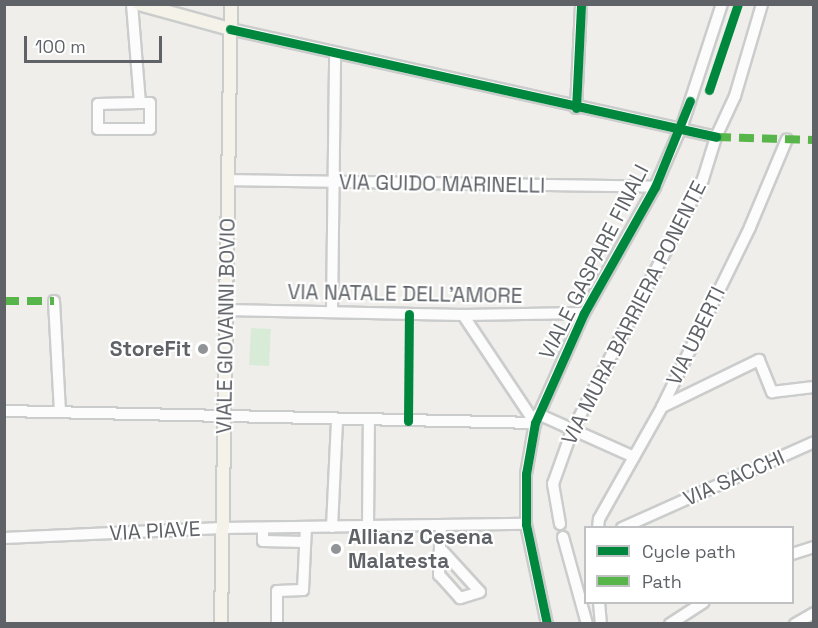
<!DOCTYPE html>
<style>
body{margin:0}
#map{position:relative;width:818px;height:628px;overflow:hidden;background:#efeeea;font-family:"Space Grotesk",sans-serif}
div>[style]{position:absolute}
.green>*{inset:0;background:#d8ebd6;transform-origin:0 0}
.roads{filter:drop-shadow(2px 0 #cbcccc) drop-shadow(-2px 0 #cbcccc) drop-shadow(0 2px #cbcccc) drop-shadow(0 -2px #cbcccc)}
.minor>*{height:10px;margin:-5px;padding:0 5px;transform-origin:5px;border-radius:5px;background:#fdfcfc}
.major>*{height:12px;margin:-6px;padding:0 6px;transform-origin:6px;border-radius:6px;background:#f4f2e9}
.quiet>*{height:8px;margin-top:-4px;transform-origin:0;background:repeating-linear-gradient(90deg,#58b549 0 15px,transparent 0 23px)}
.cycleway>*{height:9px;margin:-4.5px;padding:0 4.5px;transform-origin:4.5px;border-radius:4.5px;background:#00873e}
.dots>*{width:16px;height:16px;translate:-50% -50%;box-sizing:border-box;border:3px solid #fff;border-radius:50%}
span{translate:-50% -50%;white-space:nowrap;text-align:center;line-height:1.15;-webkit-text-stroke:4.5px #fff;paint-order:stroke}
.street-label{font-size:21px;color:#5f6368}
.poi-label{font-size:21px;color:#5f6368;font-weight:700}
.right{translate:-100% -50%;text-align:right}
.left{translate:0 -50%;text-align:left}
.frame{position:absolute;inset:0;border:6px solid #5f6368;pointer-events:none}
.legend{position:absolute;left:584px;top:526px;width:210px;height:78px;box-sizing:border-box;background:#fff;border:2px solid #bfc1c3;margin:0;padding:8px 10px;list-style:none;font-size:18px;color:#5f6368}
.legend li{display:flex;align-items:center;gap:12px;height:30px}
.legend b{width:30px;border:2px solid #bfc1c3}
.scale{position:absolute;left:24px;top:36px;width:138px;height:27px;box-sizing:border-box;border:3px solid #5f6368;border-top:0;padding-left:8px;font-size:18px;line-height:21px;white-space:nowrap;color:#5f6368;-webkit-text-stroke:4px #fff;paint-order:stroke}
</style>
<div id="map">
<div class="green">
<i style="left:251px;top:328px;width:20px;height:37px;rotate:3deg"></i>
</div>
<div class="roads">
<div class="minor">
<i style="left:132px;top:4px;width:99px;rotate:85.4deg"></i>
<i style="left:230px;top:29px;width:498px;rotate:12.5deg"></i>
<i style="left:140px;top:103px;width:10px"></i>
<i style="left:150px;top:103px;width:26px;rotate:90deg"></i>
<i style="left:150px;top:129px;width:52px;rotate:180deg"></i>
<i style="left:98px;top:129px;width:25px;rotate:-90deg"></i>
<i style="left:98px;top:104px;width:42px;rotate:-1.4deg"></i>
<i style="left:576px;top:108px;width:104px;rotate:-87.2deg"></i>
<i style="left:228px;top:180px;width:427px;rotate:0.9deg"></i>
<i style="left:54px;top:301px;width:110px;rotate:86.9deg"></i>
<i style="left:226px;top:310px;width:237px;rotate:1.2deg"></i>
<i style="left:463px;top:315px;width:121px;rotate:-0.9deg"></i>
<i style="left:332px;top:311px;width:257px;rotate:-89.3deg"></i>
<i style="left:463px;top:315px;width:130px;rotate:56.3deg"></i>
<i style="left:662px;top:407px;width:108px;rotate:-25.9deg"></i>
<i style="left:759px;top:360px;width:35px;rotate:68deg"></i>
<i style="left:772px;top:392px;width:42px;rotate:-6.8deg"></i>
<i style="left:4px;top:411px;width:531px;rotate:1.29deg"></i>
<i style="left:538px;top:414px;width:105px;rotate:24.1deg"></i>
<i style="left:560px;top:524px;width:41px;rotate:-99.9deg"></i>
<i style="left:553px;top:484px;width:56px;rotate:-70.3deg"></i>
<i style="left:572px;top:431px;width:284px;rotate:-62.5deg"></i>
<i style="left:703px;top:179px;width:44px;rotate:-72.8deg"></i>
<i style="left:716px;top:137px;width:45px;rotate:-65.1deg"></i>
<i style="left:735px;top:96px;width:96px;rotate:-73.6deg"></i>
<i style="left:368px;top:526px;width:106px;rotate:-89.5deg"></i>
<i style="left:332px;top:527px;width:108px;rotate:-87.3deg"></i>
<i style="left:263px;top:528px;width:13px;rotate:90deg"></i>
<i style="left:263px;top:541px;width:42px;rotate:1.4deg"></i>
<i style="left:598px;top:528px;width:9px;rotate:-84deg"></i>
<i style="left:599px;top:519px;width:129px;rotate:-60.6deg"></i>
<i style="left:662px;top:407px;width:200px;rotate:-63.9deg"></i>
<i style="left:750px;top:227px;width:95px;rotate:-67.2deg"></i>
<i style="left:622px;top:528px;width:210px;rotate:-24.1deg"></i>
<i style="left:563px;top:537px;width:90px;rotate:74.6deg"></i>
<i style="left:4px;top:538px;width:218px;rotate:-2.6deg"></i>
<i style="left:222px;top:528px;width:304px;rotate:-0.8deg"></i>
<i style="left:440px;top:548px;width:59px;rotate:47.7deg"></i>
<i style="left:480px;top:592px;width:21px;rotate:163deg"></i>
<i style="left:460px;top:598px;width:31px;rotate:-132deg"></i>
<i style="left:439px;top:575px;width:32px;rotate:-88deg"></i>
<i style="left:440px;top:543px;width:16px;rotate:-86deg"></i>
<i style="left:792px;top:554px;width:23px;rotate:-18deg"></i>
<i style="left:599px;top:602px;width:22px;rotate:85deg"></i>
<i style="left:277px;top:624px;width:33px;rotate:-90deg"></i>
<i style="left:277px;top:591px;width:26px;rotate:-2deg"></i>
<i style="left:303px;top:590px;width:63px;rotate:-87.3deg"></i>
<i style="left:547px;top:624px;width:102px;rotate:-101.9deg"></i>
<i style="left:526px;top:524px;width:50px;rotate:-90deg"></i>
<i style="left:526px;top:474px;width:52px;rotate:-80deg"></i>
<i style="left:535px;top:423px;width:120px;rotate:-66deg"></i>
<i style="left:584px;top:313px;width:145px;rotate:-60.6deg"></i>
<i style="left:655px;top:187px;width:70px;rotate:-66.4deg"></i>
<i style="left:683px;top:123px;width:125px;rotate:-71.9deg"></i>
<i style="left:670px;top:624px;width:40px;rotate:-32.9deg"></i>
<i style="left:795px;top:624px;width:22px;rotate:-30deg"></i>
</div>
<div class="major">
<i style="left:139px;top:4px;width:94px;rotate:15.4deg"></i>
<i style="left:221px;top:624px;width:620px;rotate:-89.08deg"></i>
</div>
</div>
<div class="quiet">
<i style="left:716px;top:137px;width:98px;rotate:1.8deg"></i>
<i style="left:4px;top:301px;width:50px"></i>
</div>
<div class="cycleway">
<i style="left:230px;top:29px;width:498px;rotate:12.5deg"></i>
<i style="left:709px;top:90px;width:91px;rotate:-71.4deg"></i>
<i style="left:576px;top:108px;width:104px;rotate:-87.2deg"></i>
<i style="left:408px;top:421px;width:107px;rotate:-89.5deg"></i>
<i style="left:547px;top:624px;width:102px;rotate:-101.9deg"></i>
<i style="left:526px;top:524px;width:50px;rotate:-90deg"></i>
<i style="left:526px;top:474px;width:52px;rotate:-80deg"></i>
<i style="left:535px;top:423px;width:120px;rotate:-66deg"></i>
<i style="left:584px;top:313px;width:145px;rotate:-60.6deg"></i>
<i style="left:655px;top:187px;width:93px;rotate:-67.9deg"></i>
</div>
<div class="dots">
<i style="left:203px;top:349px;background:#919496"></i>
<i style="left:336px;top:549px;background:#919496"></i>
</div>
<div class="street-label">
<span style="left:442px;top:184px;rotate:1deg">VIA GUIDO MARINELLI</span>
<span style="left:594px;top:262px;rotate:-63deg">VIALE GASPARE FINALI</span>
<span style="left:405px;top:294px;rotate:1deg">VIA NATALE DELL'AMORE</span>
<span style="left:634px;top:313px;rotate:-63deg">VIA MURA BARRIERA PONENTE</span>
<span style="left:226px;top:326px;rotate:-89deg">VIALE GIOVANNI BOVIO</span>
<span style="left:696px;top:336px;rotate:-64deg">VIA UBERTI</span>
<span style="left:734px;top:478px;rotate:-24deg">VIA SACCHI</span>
<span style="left:155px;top:531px;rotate:-3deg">VIA PIAVE</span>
</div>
<div class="poi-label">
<span class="right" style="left:191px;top:349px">StoreFit</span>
<span class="left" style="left:348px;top:549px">Allianz Cesena<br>Malatesta</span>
</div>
<div class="frame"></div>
<ul class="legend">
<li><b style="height:8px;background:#00873e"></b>Cycle path</li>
<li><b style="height:8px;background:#58b549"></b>Path</li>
</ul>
<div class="scale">100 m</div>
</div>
